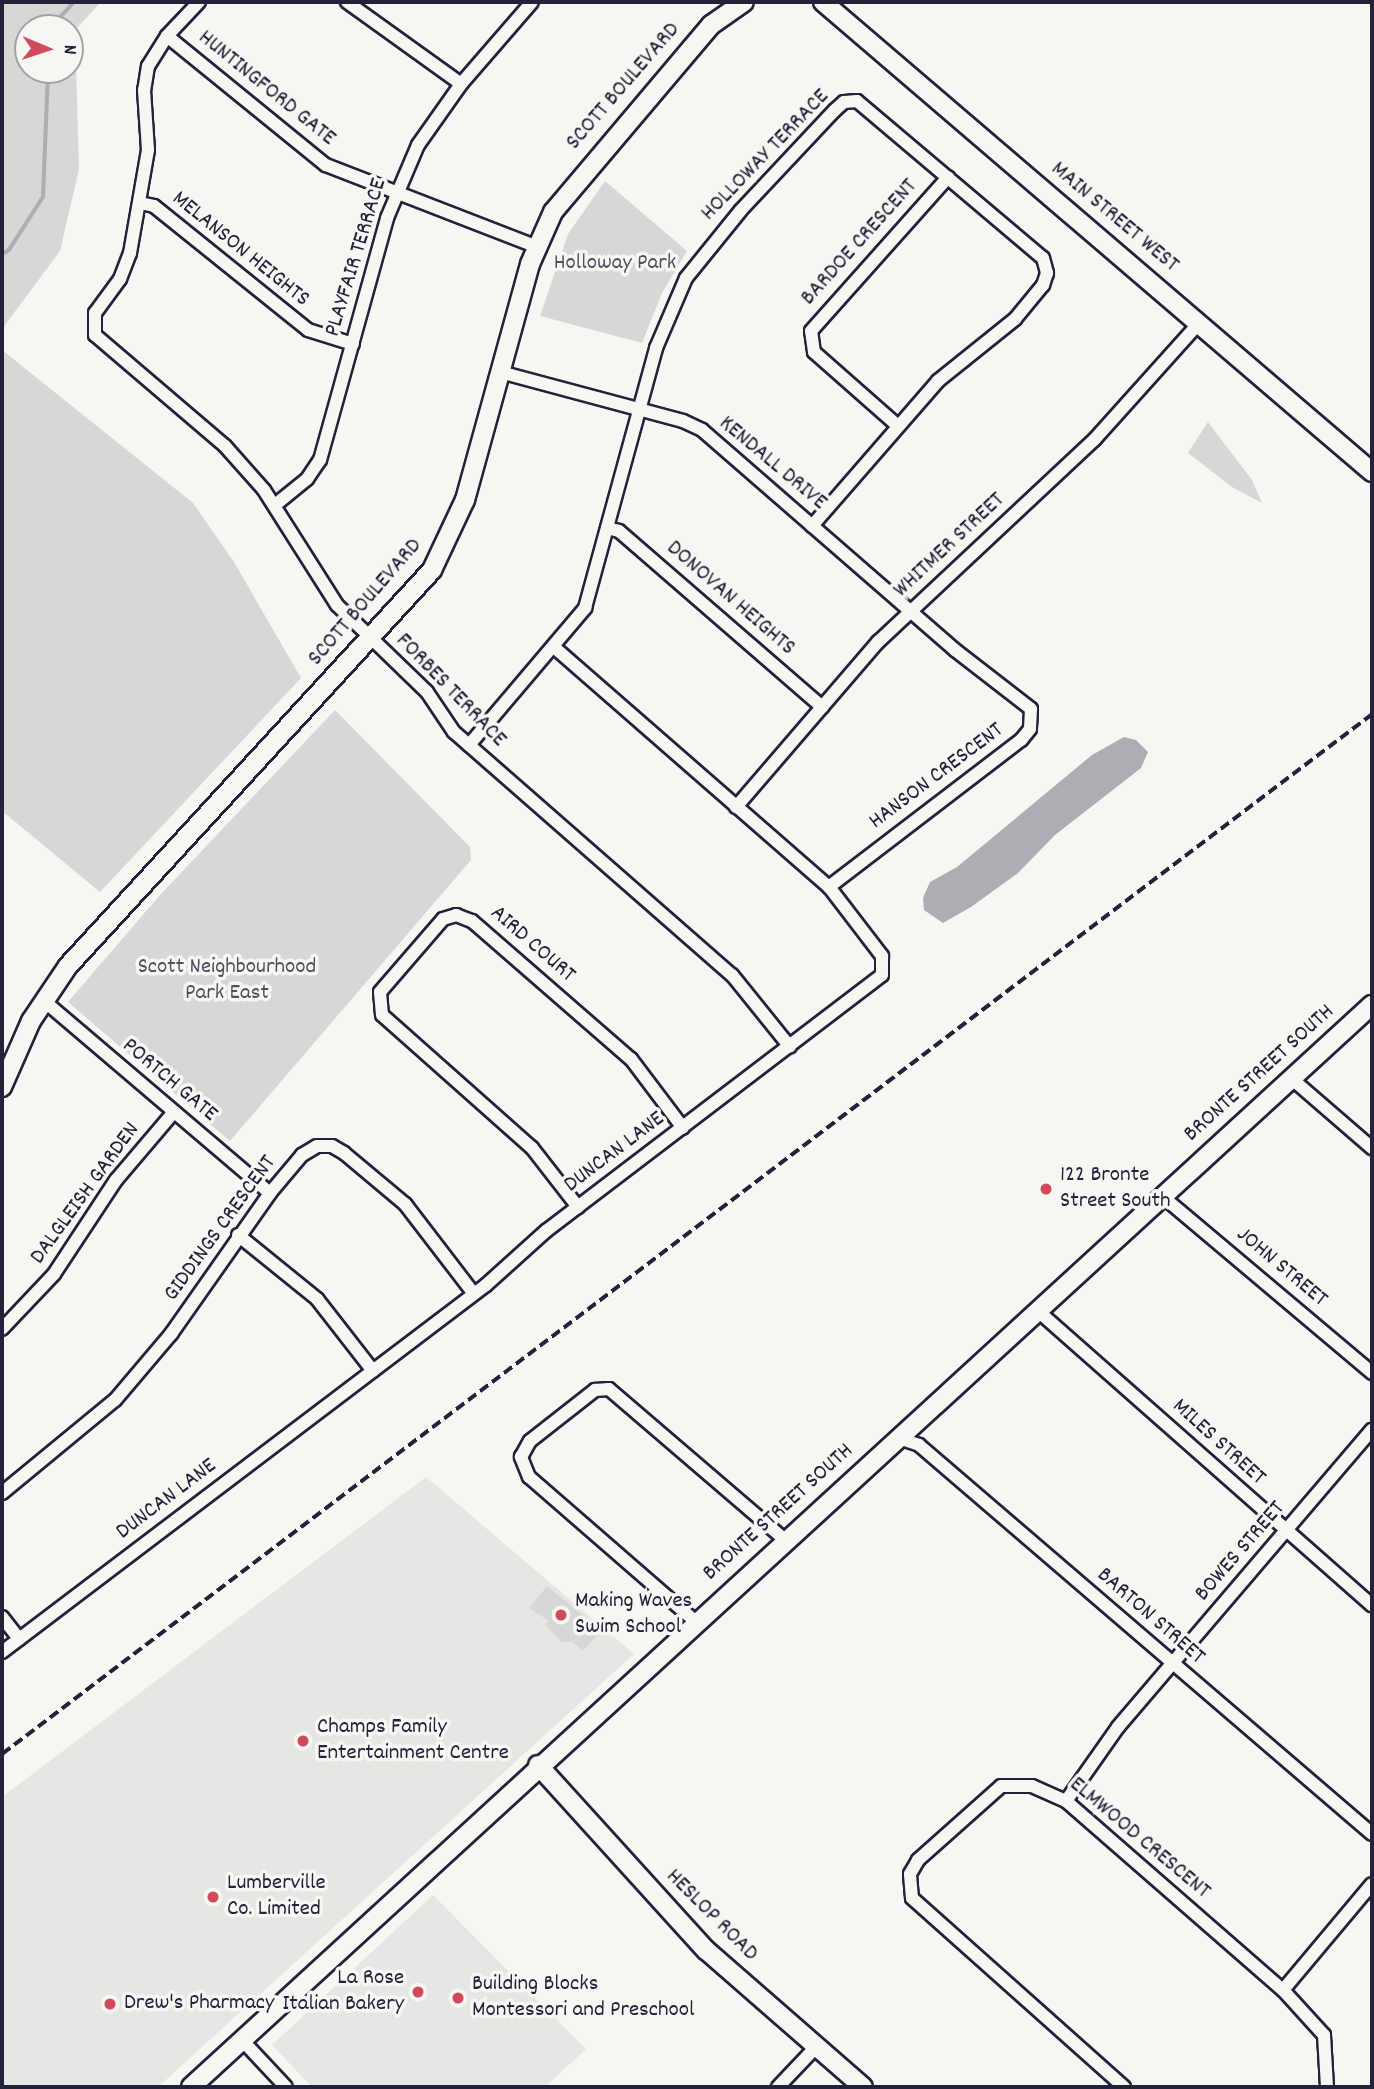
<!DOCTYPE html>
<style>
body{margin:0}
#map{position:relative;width:1374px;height:2089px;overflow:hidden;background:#f6f6f2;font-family:Dekko,sans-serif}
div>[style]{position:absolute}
.built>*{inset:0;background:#e6e6e4}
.green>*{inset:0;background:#d7d7d7}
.water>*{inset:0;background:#adadb3}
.stream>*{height:3.5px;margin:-1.75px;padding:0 1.75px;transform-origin:1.75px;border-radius:1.75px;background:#adadb3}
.roads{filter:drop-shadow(2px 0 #22223b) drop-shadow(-2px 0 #22223b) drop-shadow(0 2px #22223b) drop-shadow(0 -2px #22223b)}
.street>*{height:12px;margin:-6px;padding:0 6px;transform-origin:6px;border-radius:6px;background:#f6f6f2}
.secondary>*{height:18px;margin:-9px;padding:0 9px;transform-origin:9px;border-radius:9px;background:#f6f6f2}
.rail>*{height:3.5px;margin-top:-1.75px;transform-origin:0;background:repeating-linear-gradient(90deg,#22223b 0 10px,transparent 0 15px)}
.dots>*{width:19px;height:19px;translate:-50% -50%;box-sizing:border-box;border:4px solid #f6f6f2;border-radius:50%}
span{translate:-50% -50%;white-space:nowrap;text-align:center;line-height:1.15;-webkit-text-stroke:7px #f6f6f2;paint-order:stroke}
.street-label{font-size:23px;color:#22223b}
.park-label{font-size:23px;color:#4f4f62}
.poi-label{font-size:23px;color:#22223b}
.left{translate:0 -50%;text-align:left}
.right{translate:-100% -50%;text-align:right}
.frame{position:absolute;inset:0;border:4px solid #22223b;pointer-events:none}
.north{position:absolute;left:14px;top:14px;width:70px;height:70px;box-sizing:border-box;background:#f6f6f2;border:2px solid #a1a1a9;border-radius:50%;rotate:92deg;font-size:19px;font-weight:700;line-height:28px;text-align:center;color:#22223b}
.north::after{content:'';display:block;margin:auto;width:24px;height:32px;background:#d1495b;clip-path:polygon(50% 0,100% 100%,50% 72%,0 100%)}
</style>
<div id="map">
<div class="built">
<i style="clip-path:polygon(426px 1477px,634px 1654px,158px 2087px,2px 2087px,2px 1797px)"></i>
<i style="clip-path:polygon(433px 1895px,586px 2049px,545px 2087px,312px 2087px,272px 2045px)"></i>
</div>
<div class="green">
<i style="clip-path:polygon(evenodd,2px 2px,101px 2px,75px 30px,79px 169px,60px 251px,5px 325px,2px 340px,2px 2px,28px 28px,70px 28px,70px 70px,28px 70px,28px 28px)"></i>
<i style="clip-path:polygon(605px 181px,687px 251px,662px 293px,642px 343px,540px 316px,568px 234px)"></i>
<i style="clip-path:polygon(2px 350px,193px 503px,234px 562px,301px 678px,100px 892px,2px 811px)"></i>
<i style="clip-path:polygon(1208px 422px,1252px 480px,1262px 503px,1232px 487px,1188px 453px)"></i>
<i style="clip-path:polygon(335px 710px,470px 847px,471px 860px,230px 1141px,68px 1002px,160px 895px)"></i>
<i style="clip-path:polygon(547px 1586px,602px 1631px,583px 1651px,573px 1642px,562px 1642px,545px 1625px,549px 1621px,529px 1608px)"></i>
</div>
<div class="water">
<i style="clip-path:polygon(1124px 737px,1136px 740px,1148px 752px,1141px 768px,1055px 835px,1018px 873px,971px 907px,943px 923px,924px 910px,923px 898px,930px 882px,957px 867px,1092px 755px)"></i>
</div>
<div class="stream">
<i style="left:50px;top:28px;width:35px;rotate:-47deg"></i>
<i style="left:2px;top:254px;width:8px;rotate:-30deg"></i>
<i style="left:9px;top:250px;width:63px;rotate:-57.3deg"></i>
<i style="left:43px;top:197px;width:127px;rotate:-87.7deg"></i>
</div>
<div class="roads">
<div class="street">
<i style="left:199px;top:2px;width:47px;rotate:133.3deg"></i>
<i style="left:167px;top:36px;width:36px;rotate:122deg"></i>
<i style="left:148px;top:66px;width:24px;rotate:99deg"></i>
<i style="left:144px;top:90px;width:60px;rotate:86.2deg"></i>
<i style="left:148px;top:150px;width:105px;rotate:99.9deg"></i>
<i style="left:130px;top:253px;width:28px;rotate:111deg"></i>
<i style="left:120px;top:279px;width:42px;rotate:126.3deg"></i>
<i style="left:95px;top:313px;width:22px;rotate:90deg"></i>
<i style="left:95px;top:335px;width:171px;rotate:40.5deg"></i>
<i style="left:225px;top:446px;width:59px;rotate:48.4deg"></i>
<i style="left:264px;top:490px;width:136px;rotate:57.6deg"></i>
<i style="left:337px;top:605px;width:125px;rotate:44deg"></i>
<i style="left:427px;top:692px;width:48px;rotate:56deg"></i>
<i style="left:454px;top:732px;width:369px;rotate:41.2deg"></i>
<i style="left:732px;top:975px;width:92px;rotate:51.1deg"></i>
<i style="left:347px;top:2px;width:140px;rotate:35.7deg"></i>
<i style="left:167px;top:36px;width:205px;rotate:39.1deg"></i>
<i style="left:326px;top:165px;width:226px;rotate:21.2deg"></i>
<i style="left:140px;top:203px;width:14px;rotate:12deg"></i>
<i style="left:154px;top:206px;width:198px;rotate:38.8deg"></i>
<i style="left:308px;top:330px;width:47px;rotate:17.3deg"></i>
<i style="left:500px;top:372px;width:189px;rotate:15deg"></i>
<i style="left:683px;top:421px;width:21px;rotate:25deg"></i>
<i style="left:702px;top:430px;width:335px;rotate:41deg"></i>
<i style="left:955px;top:650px;width:96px;rotate:37.8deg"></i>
<i style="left:1031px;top:709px;width:20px;rotate:93deg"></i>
<i style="left:1030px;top:729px;width:14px;rotate:129deg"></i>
<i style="left:1021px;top:740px;width:242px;rotate:142.6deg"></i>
<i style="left:898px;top:426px;width:112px;rotate:-138.6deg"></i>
<i style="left:814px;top:352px;width:21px;rotate:-98deg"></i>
<i style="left:811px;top:331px;width:206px;rotate:-48.3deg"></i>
<i style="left:275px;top:505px;width:41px;rotate:-39.1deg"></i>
<i style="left:307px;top:479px;width:23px;rotate:-56deg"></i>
<i style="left:320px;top:460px;width:251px;rotate:-74.5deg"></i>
<i style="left:387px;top:218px;width:79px;rotate:-67deg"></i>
<i style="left:418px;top:145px;width:75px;rotate:-54.8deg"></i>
<i style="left:461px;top:84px;width:108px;rotate:-49.1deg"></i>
<i style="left:607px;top:528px;width:12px;rotate:14deg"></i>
<i style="left:619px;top:531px;width:269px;rotate:40.9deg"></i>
<i style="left:469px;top:745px;width:180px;rotate:-49.7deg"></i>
<i style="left:585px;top:608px;width:270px;rotate:-74.7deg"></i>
<i style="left:656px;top:348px;width:76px;rotate:-66.8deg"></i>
<i style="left:686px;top:278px;width:87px;rotate:-51deg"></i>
<i style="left:741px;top:210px;width:137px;rotate:-46.8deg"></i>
<i style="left:835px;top:110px;width:12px;rotate:-42deg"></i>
<i style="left:844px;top:102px;width:13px;rotate:-4deg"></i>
<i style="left:857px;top:101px;width:243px;rotate:40.2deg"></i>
<i style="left:1043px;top:258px;width:16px;rotate:75deg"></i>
<i style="left:1047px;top:273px;width:13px;rotate:108deg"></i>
<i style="left:1043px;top:285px;width:44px;rotate:129.5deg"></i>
<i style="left:1015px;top:319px;width:99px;rotate:141.2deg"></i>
<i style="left:938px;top:381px;width:192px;rotate:131deg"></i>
<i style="left:736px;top:807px;width:218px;rotate:-49.3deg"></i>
<i style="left:878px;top:642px;width:296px;rotate:-43.1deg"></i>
<i style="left:1094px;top:440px;width:157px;rotate:-48.1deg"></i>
<i style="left:43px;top:1000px;width:298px;rotate:40.4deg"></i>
<i style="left:1292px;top:1079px;width:106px;rotate:40.8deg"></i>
<i style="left:1162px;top:1196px;width:275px;rotate:40.1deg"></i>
<i style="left:578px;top:1207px;width:75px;rotate:-127.9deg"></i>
<i style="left:532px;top:1148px;width:200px;rotate:-138.4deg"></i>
<i style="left:382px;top:1015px;width:23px;rotate:-95deg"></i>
<i style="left:380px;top:992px;width:96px;rotate:-49.2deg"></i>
<i style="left:443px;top:919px;width:14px;rotate:-17deg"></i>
<i style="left:456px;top:915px;width:17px;rotate:21deg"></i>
<i style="left:472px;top:921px;width:211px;rotate:41deg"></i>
<i style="left:631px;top:1059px;width:86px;rotate:53deg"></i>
<i style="left:238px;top:1235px;width:102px;rotate:39deg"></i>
<i style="left:317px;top:1299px;width:91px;rotate:52.1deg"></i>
<i style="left:1038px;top:1311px;width:445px;rotate:41.4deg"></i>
<i style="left:2px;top:1329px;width:76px;rotate:-46.6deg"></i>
<i style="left:54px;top:1274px;width:113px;rotate:-56.6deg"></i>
<i style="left:116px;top:1180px;width:88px;rotate:-49.6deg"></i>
<i style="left:898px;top:1438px;width:22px;rotate:18deg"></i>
<i style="left:919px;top:1445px;width:597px;rotate:40.65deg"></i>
<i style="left:2px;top:1493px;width:146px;rotate:-39.5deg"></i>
<i style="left:115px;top:1400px;width:87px;rotate:-49.7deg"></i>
<i style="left:171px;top:1334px;width:172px;rotate:-54.9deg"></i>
<i style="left:270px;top:1193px;width:50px;rotate:-49.9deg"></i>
<i style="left:302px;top:1155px;width:17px;rotate:-31deg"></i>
<i style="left:317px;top:1146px;width:15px"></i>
<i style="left:332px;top:1146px;width:14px;rotate:30deg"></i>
<i style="left:344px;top:1153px;width:80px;rotate:39.9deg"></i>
<i style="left:405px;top:1204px;width:113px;rotate:52.5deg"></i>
<i style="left:2px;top:1617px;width:28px;rotate:52deg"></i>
<i style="left:696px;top:1622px;width:221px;rotate:-139deg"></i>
<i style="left:529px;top:1477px;width:22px;rotate:-112deg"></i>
<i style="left:521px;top:1457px;width:18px;rotate:-61deg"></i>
<i style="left:530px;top:1441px;width:83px;rotate:-38.1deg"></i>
<i style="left:595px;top:1390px;width:14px;rotate:-4deg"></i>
<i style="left:609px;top:1389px;width:232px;rotate:40.6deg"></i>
<i style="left:2px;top:1652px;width:607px;rotate:-37.17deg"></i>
<i style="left:486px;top:1285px;width:81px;rotate:-42deg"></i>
<i style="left:546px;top:1231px;width:422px;rotate:-37.3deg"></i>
<i style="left:882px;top:975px;width:19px;rotate:-90deg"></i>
<i style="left:882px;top:956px;width:87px;rotate:-127.5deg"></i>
<i style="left:829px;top:887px;width:364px;rotate:-138.9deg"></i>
<i style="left:1066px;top:1801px;width:90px;rotate:-54.9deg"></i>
<i style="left:1118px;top:1727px;width:391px;rotate:-49.5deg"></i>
<i style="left:1283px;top:1990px;width:138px;rotate:-50deg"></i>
<i style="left:242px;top:2040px;width:64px;rotate:46.9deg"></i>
<i style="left:778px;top:2087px;width:55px;rotate:-46.5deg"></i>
<i style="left:1124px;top:2087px;width:284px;rotate:-138.3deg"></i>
<i style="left:912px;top:1898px;width:24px;rotate:-95deg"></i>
<i style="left:910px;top:1874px;width:16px;rotate:-60deg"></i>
<i style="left:918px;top:1860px;width:111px;rotate:-41.7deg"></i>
<i style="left:1001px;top:1786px;width:31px"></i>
<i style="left:1032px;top:1786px;width:37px;rotate:24deg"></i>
<i style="left:1066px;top:1801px;width:288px;rotate:41.1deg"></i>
<i style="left:1283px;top:1990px;width:61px;rotate:47.7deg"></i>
<i style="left:1324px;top:2035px;width:52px;rotate:86.7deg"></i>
</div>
<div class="secondary">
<i style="left:823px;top:2px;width:723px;rotate:40.57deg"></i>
<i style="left:2px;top:1087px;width:72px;rotate:-66.3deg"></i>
<i style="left:31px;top:1021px;width:66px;rotate:-56.1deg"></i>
<i style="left:68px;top:966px;width:538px;rotate:-47.41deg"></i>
<i style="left:432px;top:570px;width:77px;rotate:-64.8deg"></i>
<i style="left:465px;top:500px;width:245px;rotate:-74.6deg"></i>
<i style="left:530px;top:264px;width:57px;rotate:-66.1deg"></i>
<i style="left:553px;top:212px;width:245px;rotate:-49.8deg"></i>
<i style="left:711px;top:25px;width:40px;rotate:-34.9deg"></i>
<i style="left:538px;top:1765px;width:250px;rotate:47.8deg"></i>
<i style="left:706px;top:1950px;width:208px;rotate:41.1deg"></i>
<i style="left:191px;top:2087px;width:1602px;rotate:-42.5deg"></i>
</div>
</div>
<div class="rail">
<i style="left:2px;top:1754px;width:1720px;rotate:-37.2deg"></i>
</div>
<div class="dots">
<i style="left:1046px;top:1189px;background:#d1495b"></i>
<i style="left:561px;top:1615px;background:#d1495b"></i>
<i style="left:303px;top:1741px;background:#d1495b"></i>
<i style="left:213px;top:1897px;background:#d1495b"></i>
<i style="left:418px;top:1992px;background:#d1495b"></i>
<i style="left:458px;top:1998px;background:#d1495b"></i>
<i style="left:110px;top:2004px;background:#d1495b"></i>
</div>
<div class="street-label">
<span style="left:624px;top:87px;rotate:-49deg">SCOTT BOULEVARD</span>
<span style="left:266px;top:89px;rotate:39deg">HUNTINGFORD GATE</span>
<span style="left:766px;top:156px;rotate:-46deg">HOLLOWAY TERRACE</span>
<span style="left:1114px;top:218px;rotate:40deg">MAIN STREET WEST</span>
<span style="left:860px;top:243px;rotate:-48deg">BARDOE CRESCENT</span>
<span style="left:240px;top:250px;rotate:39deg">MELANSON HEIGHTS</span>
<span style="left:357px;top:258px;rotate:-73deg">PLAYFAIR TERRACE</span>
<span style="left:772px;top:464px;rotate:40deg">KENDALL DRIVE</span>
<span style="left:950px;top:546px;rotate:-43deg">WHITMER STREET</span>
<span style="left:730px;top:599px;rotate:41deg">DONOVAN HEIGHTS</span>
<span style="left:366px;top:603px;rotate:-49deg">SCOTT BOULEVARD</span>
<span style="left:450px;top:691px;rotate:46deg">FORBES TERRACE</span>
<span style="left:937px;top:777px;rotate:-37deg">HANSON CRESCENT</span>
<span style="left:532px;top:945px;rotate:41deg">AIRD COURT</span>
<span style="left:1260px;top:1074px;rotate:-42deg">BRONTE STREET SOUTH</span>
<span style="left:169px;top:1081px;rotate:40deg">PORTCH GATE</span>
<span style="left:615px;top:1153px;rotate:-37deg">DUNCAN LANE</span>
<span style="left:86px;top:1194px;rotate:-54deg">DALGLEISH GARDEN</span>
<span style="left:221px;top:1229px;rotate:-54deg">GIDDINGS CRESCENT</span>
<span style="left:1281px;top:1268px;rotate:40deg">JOHN STREET</span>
<span style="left:1218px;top:1443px;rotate:42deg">MILES STREET</span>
<span style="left:167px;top:1500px;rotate:-37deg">DUNCAN LANE</span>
<span style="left:779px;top:1513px;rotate:-42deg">BRONTE STREET SOUTH</span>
<span style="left:1241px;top:1552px;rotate:-49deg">BOWES STREET</span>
<span style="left:1150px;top:1617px;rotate:41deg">BARTON STREET</span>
<span style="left:1139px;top:1839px;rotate:40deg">ELMWOOD CRESCENT</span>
<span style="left:711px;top:1916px;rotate:45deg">HESLOP ROAD</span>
</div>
<div class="park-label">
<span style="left:615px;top:264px">Holloway Park</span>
<span style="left:227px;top:981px">Scott Neighbourhood<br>Park East</span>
</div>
<div class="poi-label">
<span class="left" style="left:1060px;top:1189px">122 Bronte<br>Street South</span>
<span class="left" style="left:575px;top:1615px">Making Waves<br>Swim School</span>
<span class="left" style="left:317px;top:1741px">Champs Family<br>Entertainment Centre</span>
<span class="left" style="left:227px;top:1897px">Lumberville<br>Co. Limited</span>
<span class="right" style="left:404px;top:1992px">La Rose<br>Italian Bakery</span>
<span class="left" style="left:472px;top:1998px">Building Blocks<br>Montessori and Preschool</span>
<span class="left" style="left:124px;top:2004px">Drew's Pharmacy</span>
</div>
<div class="frame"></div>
<div class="north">N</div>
</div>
